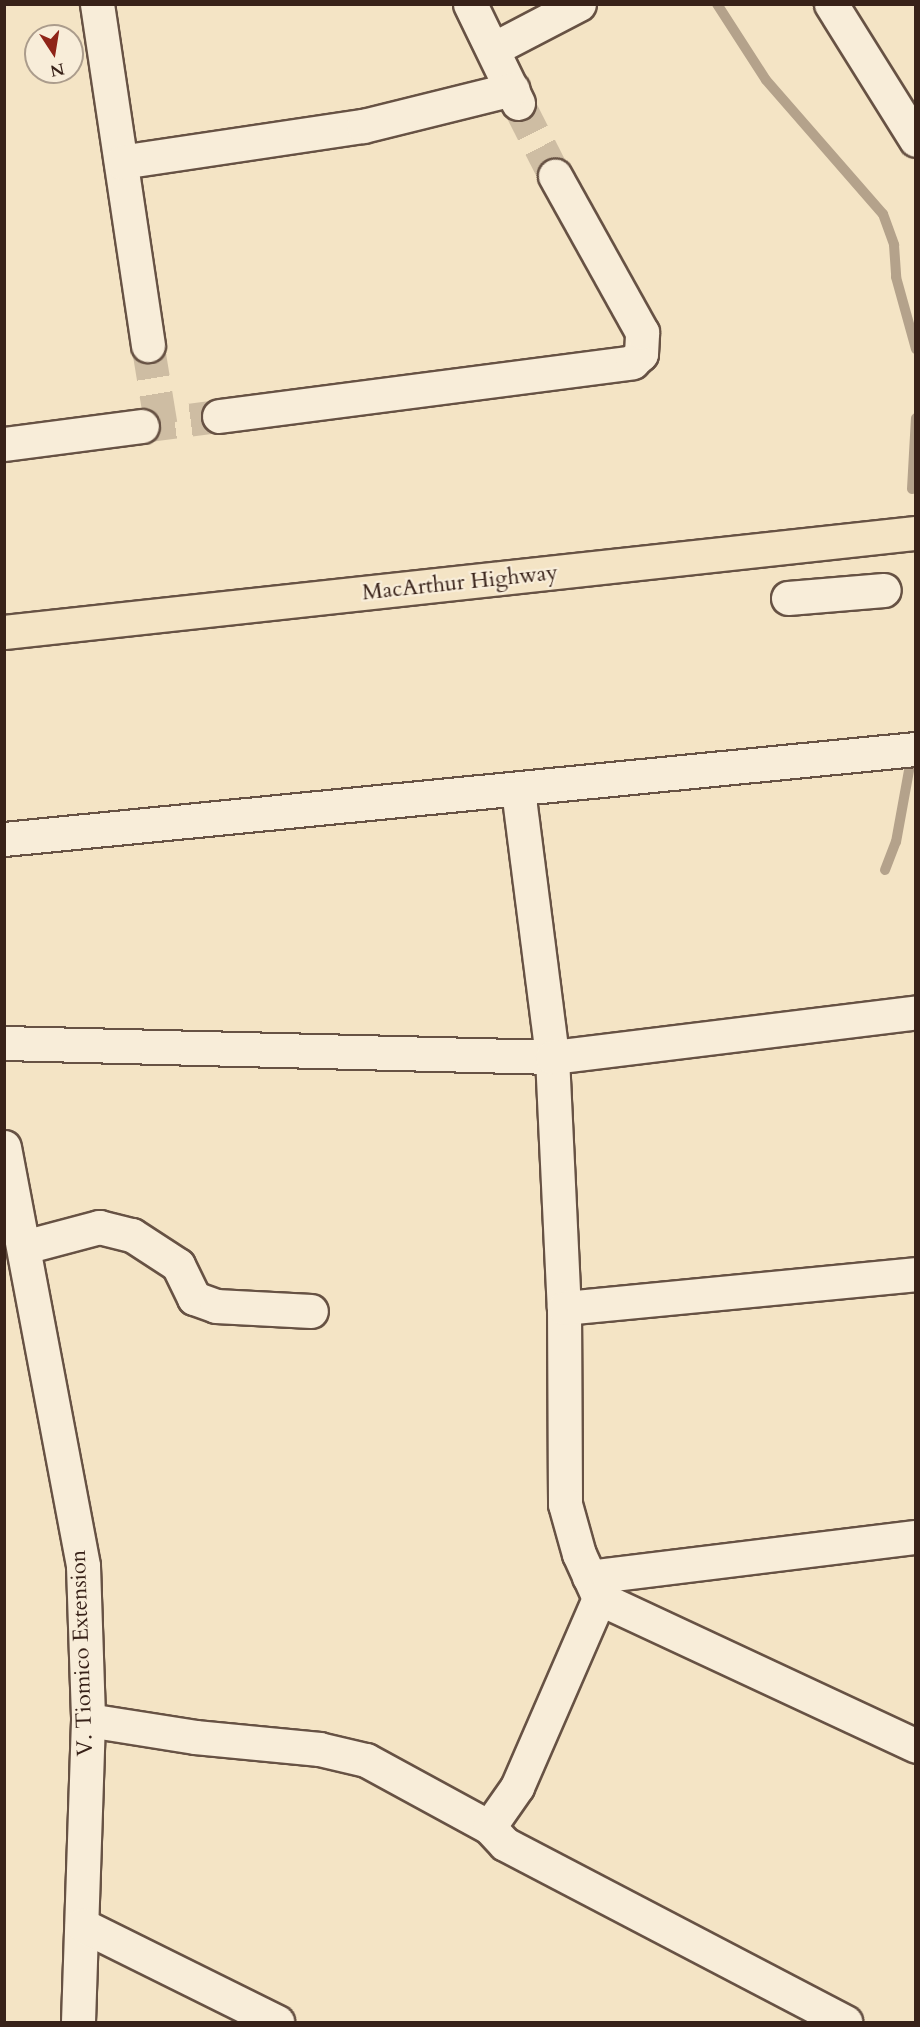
<!DOCTYPE html>
<style>
body{margin:0}
#map{position:relative;width:920px;height:2027px;overflow:hidden;background:#f4e4c5;font-family:Cardo,serif}
div>[style]{position:absolute}
.stream>*{height:10px;margin:-5px;padding:0 5px;transform-origin:5px;border-radius:5px;background:#b4a28b}
.minor-tunnel>*{height:33px;margin-top:-16.5px;transform-origin:0;background:repeating-linear-gradient(90deg,#cebda3 0 33px,transparent 0 49px)}
.roads{filter:drop-shadow(2px 0 #675244) drop-shadow(-2px 0 #675244) drop-shadow(0 2px #675244) drop-shadow(0 -2px #675244)}
.minor>*{height:33px;margin:-16.5px;padding:0 16.5px;transform-origin:16.5px;border-radius:16.5px;background:#f8edd9}
.highway>*{height:33px;margin:-16.5px;padding:0 16.5px;transform-origin:16.5px;border-radius:16.5px;background:#f4e4c5}
span{translate:-50% -50%;white-space:nowrap;text-align:center;line-height:1.15;-webkit-text-stroke:4.5px #f8edd9;paint-order:stroke}
.street-label{font-size:22px;color:#382219}
.frame{position:absolute;inset:0;border:6px solid #382219;pointer-events:none}
.north{position:absolute;left:24px;top:24px;width:60px;height:60px;box-sizing:border-box;background:#f8edd9;border:2px solid #ab9c8c;border-radius:50%;rotate:168deg;font-size:16px;font-weight:700;line-height:24px;text-align:center;color:#382219}
.north::after{content:'';display:block;margin:auto;width:21px;height:27px;background:#8f2418;clip-path:polygon(50% 0,100% 100%,50% 72%,0 100%)}
</style>
<div id="map">
<div class="stream">
<i style="left:717px;top:4px;width:90px;rotate:57.2deg"></i>
<i style="left:766px;top:80px;width:178px;rotate:48.9deg"></i>
<i style="left:883px;top:214px;width:33px;rotate:70deg"></i>
<i style="left:894px;top:245px;width:32px;rotate:86deg"></i>
<i style="left:896px;top:277px;width:75px;rotate:74.5deg"></i>
<i style="left:912px;top:489px;width:71px;rotate:-86.8deg"></i>
<i style="left:885px;top:870px;width:30px;rotate:-69deg"></i>
<i style="left:896px;top:842px;width:89px;rotate:-79.7deg"></i>
</div>
<div class="minor-tunnel">
<i style="left:518px;top:103px;width:82px;rotate:63.1deg"></i>
<i style="left:148px;top:345px;width:80px;rotate:80.7deg"></i>
<i style="left:142px;top:426px;width:78px;rotate:-7.4deg"></i>
</div>
<div class="roads">
<div class="minor">
<i style="left:97px;top:4px;width:345px;rotate:81.5deg"></i>
<i style="left:470px;top:4px;width:110px;rotate:64.1deg"></i>
<i style="left:831px;top:4px;width:160px;rotate:58deg"></i>
<i style="left:493px;top:49px;width:97px;rotate:-27.6deg"></i>
<i style="left:121px;top:162px;width:245px;rotate:-8.5deg"></i>
<i style="left:363px;top:126px;width:154px;rotate:-13.9deg"></i>
<i style="left:219px;top:416px;width:417px;rotate:-7.4deg"></i>
<i style="left:632px;top:362px;width:12px;rotate:-42deg"></i>
<i style="left:641px;top:354px;width:22px;rotate:-87deg"></i>
<i style="left:642px;top:332px;width:179px;rotate:-119.1deg"></i>
<i style="left:4px;top:444px;width:139px;rotate:-7.4deg"></i>
<i style="left:788px;top:598px;width:96px;rotate:-4.8deg"></i>
<i style="left:518px;top:790px;width:269px;rotate:82.7deg"></i>
<i style="left:552px;top:1057px;width:251px;rotate:87.3deg"></i>
<i style="left:564px;top:1308px;width:196px;rotate:89.7deg"></i>
<i style="left:565px;top:1504px;width:52px;rotate:74.4deg"></i>
<i style="left:579px;top:1554px;width:48px;rotate:65.6deg"></i>
<i style="left:599px;top:1598px;width:350px;rotate:25deg"></i>
<i style="left:4px;top:839px;width:916px;rotate:-5.64deg"></i>
<i style="left:4px;top:1043px;width:548px;rotate:1.46deg"></i>
<i style="left:552px;top:1057px;width:367px;rotate:-7deg"></i>
<i style="left:4px;top:1147px;width:426px;rotate:79.3deg"></i>
<i style="left:83px;top:1566px;width:154px;rotate:88.1deg"></i>
<i style="left:88px;top:1720px;width:302px;rotate:91.9deg"></i>
<i style="left:24px;top:1247px;width:78px;rotate:-14.9deg"></i>
<i style="left:99px;top:1227px;width:34px;rotate:14deg"></i>
<i style="left:132px;top:1235px;width:55px;rotate:33.1deg"></i>
<i style="left:178px;top:1265px;width:37px;rotate:64deg"></i>
<i style="left:194px;top:1298px;width:23px;rotate:20deg"></i>
<i style="left:216px;top:1306px;width:95px;rotate:3deg"></i>
<i style="left:564px;top:1308px;width:354px;rotate:-5.5deg"></i>
<i style="left:589px;top:1577px;width:329px;rotate:-7deg"></i>
<i style="left:88px;top:1720px;width:108px;rotate:9deg"></i>
<i style="left:195px;top:1737px;width:125px;rotate:5.5deg"></i>
<i style="left:319px;top:1749px;width:48px;rotate:13.2deg"></i>
<i style="left:366px;top:1760px;width:140px;rotate:28.6deg"></i>
<i style="left:489px;top:1827px;width:23px;rotate:47deg"></i>
<i style="left:505px;top:1844px;width:384px;rotate:27.6deg"></i>
<i style="left:489px;top:1827px;width:49px;rotate:-55deg"></i>
<i style="left:517px;top:1787px;width:206px;rotate:-66.5deg"></i>
<i style="left:82px;top:1925px;width:218px;rotate:26.4deg"></i>
</div>
<div class="highway">
<i style="left:4px;top:632px;width:917px;rotate:-6.2deg"></i>
</div>
</div>
<div class="street-label">
<span style="left:460px;top:583px;rotate:-6deg">MacArthur Highway</span>
<span style="left:82px;top:1653px;rotate:-92deg">V. Tiomico Extension</span>
</div>
<div class="frame"></div>
<div class="north">N</div>
</div>
